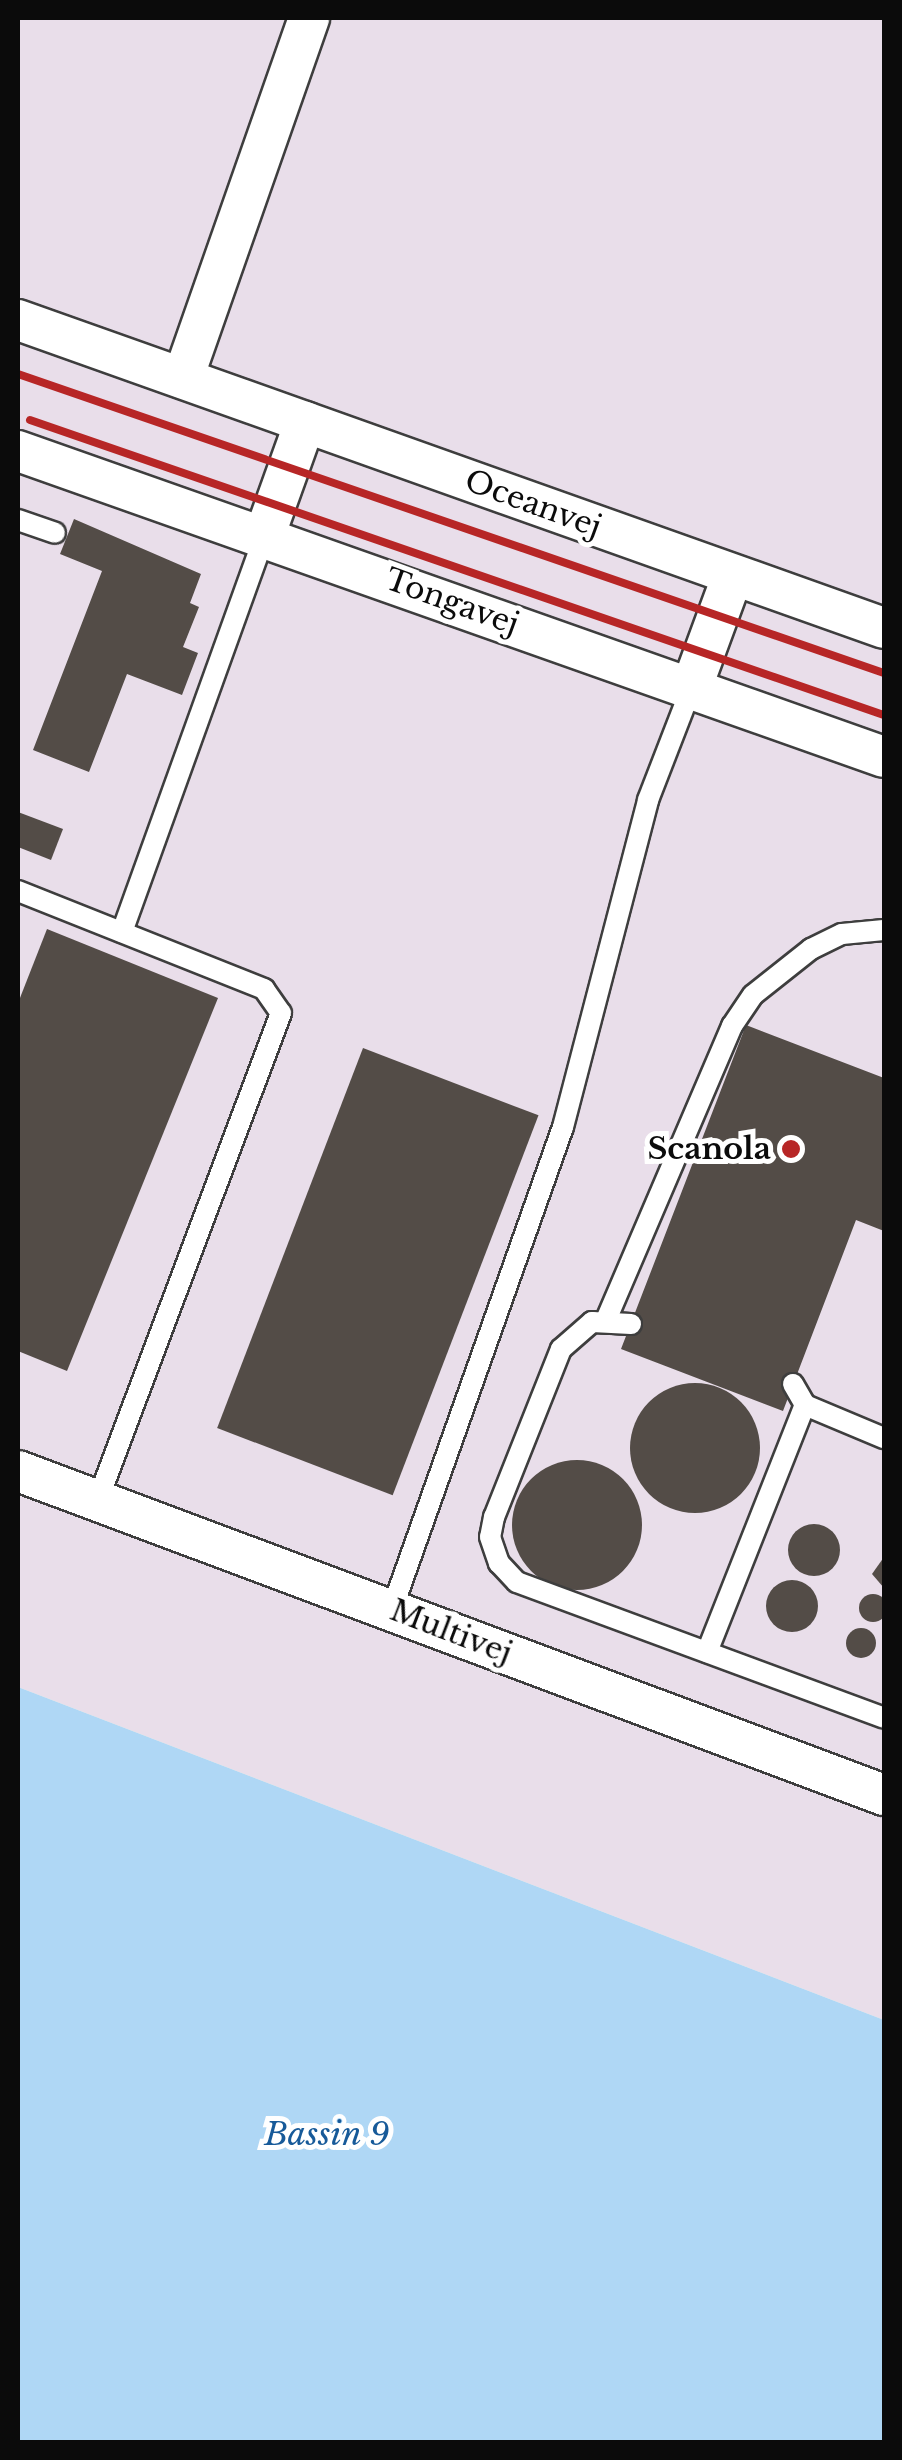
<!DOCTYPE html>
<style>
body{margin:0}
#map{position:relative;width:902px;height:2460px;overflow:hidden;background:#fffbe8;font-family:"Libre Baskerville",serif}
div>[style]{position:absolute}
.industrial>*{inset:0;background:#e9deea}
.water>*{inset:0;background:#afd7f5}
.building>*{inset:0;background:#534c47;transform-origin:0 0}
.round{border-radius:50%}
.roads{filter:drop-shadow(2px 0 #3e3e3e) drop-shadow(-2px 0 #3e3e3e) drop-shadow(0 2px #3e3e3e) drop-shadow(0 -2px #3e3e3e)}
.service>*{height:20px;margin:-10px;padding:0 10px;transform-origin:10px;border-radius:10px;background:#fff}
.minor>*{height:40px;margin:-20px;padding:0 20px;transform-origin:20px;border-radius:20px;background:#fff}
.rail>*{height:8px;margin:-4px;padding:0 4px;transform-origin:4px;border-radius:4px;background:#b72626}
.dots>*{width:28px;height:28px;translate:-50% -50%;box-sizing:border-box;border:5px solid #fff;border-radius:50%}
span{translate:-50% -50%;white-space:nowrap;text-align:center;line-height:1.15;-webkit-text-stroke:10px #fff;paint-order:stroke}
.street-label{font-size:30px;color:#0b0b0b}
.poi-label{font-size:30px;color:#0b0b0b;font-weight:700}
.right{translate:-100% -50%;text-align:right}
.water-label{font-size:32px;color:#175a99;font-style:italic}
.frame{position:absolute;inset:0;border:20px solid #0b0b0b;pointer-events:none}
</style>
<div id="map">
<div class="industrial">
<i style="clip-path:polygon(18px 18px,884px 18px,884px 2020px,18px 1687px)"></i>
</div>
<div class="water">
<i style="clip-path:polygon(18px 1687px,884px 2020px,884px 2442px,18px 2442px)"></i>
</div>
<div class="building">
<i style="clip-path:polygon(74px 519px,201px 574px,190px 603px,199px 607px,183px 647px,198px 653px,182px 695px,127px 674px,89px 772px,33px 750px,102px 571px,60px 554px)"></i>
<i style="clip-path:polygon(18px 812px,63px 829px,51px 860px,18px 847px)"></i>
<i style="clip-path:polygon(47px 929px,218px 998px,67px 1371px,18px 1351px,18px 1003px)"></i>
<i style="clip-path:polygon(746px 1025px,884px 1078px,884px 1231px,856px 1220px,783px 1411px,621px 1349px)"></i>
<i style="left:363px;top:1048px;width:188px;height:407px;rotate:21deg"></i>
<i class="round" style="left:630px;top:1383px;width:130px;height:130px"></i>
<i class="round" style="left:512px;top:1460px;width:130px;height:130px"></i>
<i class="round" style="left:788px;top:1524px;width:52px;height:52px"></i>
<i style="clip-path:polygon(884px 1557px,884px 1588px,872px 1574px)"></i>
<i class="round" style="left:766px;top:1580px;width:52px;height:52px"></i>
<i class="round" style="left:859px;top:1594px;width:28px;height:28px"></i>
<i class="round" style="left:846px;top:1628px;width:30px;height:30px"></i>
</div>
<div class="roads">
<div class="service">
<i style="left:18px;top:520px;width:39px;rotate:19deg"></i>
<i style="left:18px;top:891px;width:265px;rotate:21.7deg"></i>
<i style="left:264px;top:989px;width:29px;rotate:55deg"></i>
<i style="left:281px;top:1013px;width:522px;rotate:110.62deg"></i>
<i style="left:122px;top:932px;width:423px;rotate:-70.2deg"></i>
<i style="left:606px;top:1320px;width:320px;rotate:-66.8deg"></i>
<i style="left:732px;top:1026px;width:37px;rotate:-56deg"></i>
<i style="left:753px;top:995px;width:74px;rotate:-38.4deg"></i>
<i style="left:811px;top:949px;width:34px;rotate:-26deg"></i>
<i style="left:842px;top:934px;width:42px;rotate:-5.4deg"></i>
<i style="left:631px;top:1324px;width:39px;rotate:-177deg"></i>
<i style="left:592px;top:1322px;width:41px;rotate:138.9deg"></i>
<i style="left:561px;top:1349px;width:181px;rotate:111.7deg"></i>
<i style="left:494px;top:1517px;width:20px;rotate:101deg"></i>
<i style="left:490px;top:1537px;width:28px;rotate:71deg"></i>
<i style="left:499px;top:1563px;width:26px;rotate:47deg"></i>
<i style="left:517px;top:1582px;width:391px;rotate:20.3deg"></i>
<i style="left:793px;top:1384px;width:24px;rotate:60deg"></i>
<i style="left:805px;top:1405px;width:86px;rotate:22.7deg"></i>
<i style="left:392px;top:1609px;width:511px;rotate:-70.47deg"></i>
<i style="left:563px;top:1127px;width:338px;rotate:-75.4deg"></i>
<i style="left:648px;top:800px;width:119px;rotate:-68.8deg"></i>
<i style="left:707px;top:1652px;width:266px;rotate:-68.4deg"></i>
</div>
<div class="minor">
<i style="left:18px;top:320px;width:919px;rotate:19.58deg"></i>
<i style="left:183px;top:378px;width:381px;rotate:-70.7deg"></i>
<i style="left:18px;top:451px;width:918px;rotate:19.46deg"></i>
<i style="left:265px;top:534px;width:119px;rotate:-70.3deg"></i>
<i style="left:691px;top:689px;width:121px;rotate:-69.8deg"></i>
<i style="left:18px;top:1471px;width:925px;rotate:20.51deg"></i>
</div>
</div>
<div class="rail">
<i style="left:18px;top:374px;width:916px;rotate:19.05deg"></i>
<i style="left:30px;top:420px;width:904px;rotate:19.06deg"></i>
</div>
<div class="dots">
<i style="left:791px;top:1149px;background:#b72626"></i>
</div>
<div class="street-label">
<span style="left:533px;top:504px;rotate:20deg">Oceanvej</span>
<span style="left:452px;top:602px;rotate:20deg">Tongavej</span>
<span style="left:451px;top:1632px;rotate:21deg">Multivej</span>
</div>
<div class="poi-label">
<span class="right" style="left:771px;top:1149px">Scanola</span>
</div>
<div class="water-label">
<span style="left:327px;top:2134px">Bassin 9</span>
</div>
<div class="frame"></div>
</div>
